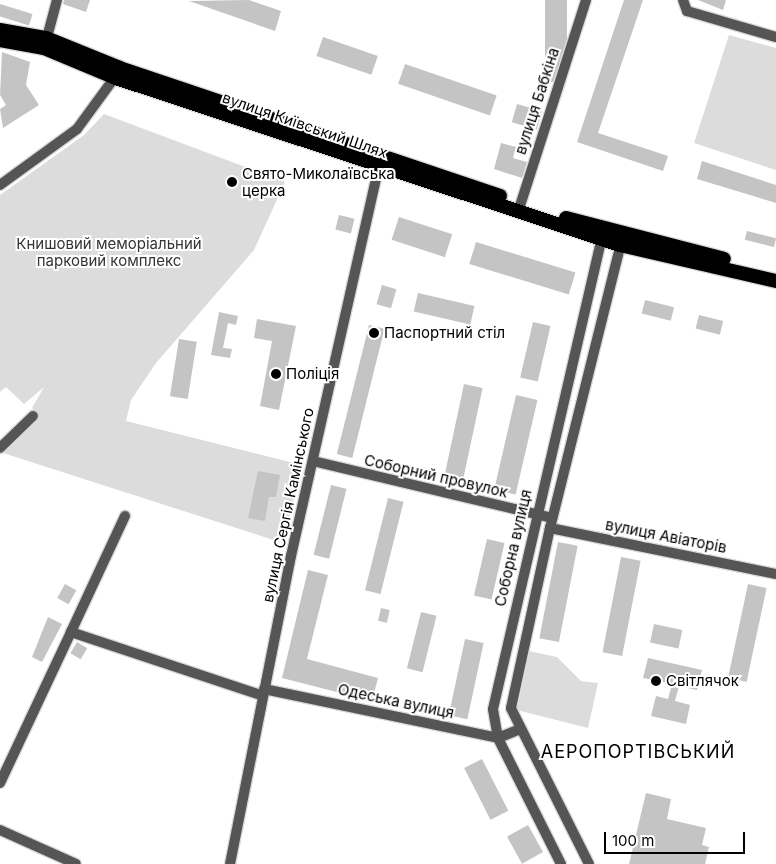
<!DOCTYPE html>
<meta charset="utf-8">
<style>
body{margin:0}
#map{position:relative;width:776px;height:864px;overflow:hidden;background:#fff;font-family:Inter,sans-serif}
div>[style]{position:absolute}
.green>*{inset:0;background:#dcdcdc}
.building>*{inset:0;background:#c4c4c4;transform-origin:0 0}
.roads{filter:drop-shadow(1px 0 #dbdbdb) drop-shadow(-1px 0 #dbdbdb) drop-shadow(0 1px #dbdbdb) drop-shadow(0 -1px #dbdbdb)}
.minor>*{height:10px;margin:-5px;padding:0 5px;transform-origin:5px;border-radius:5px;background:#555}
.tertiary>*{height:10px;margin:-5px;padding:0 5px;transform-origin:5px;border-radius:5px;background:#555}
.trunk>*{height:14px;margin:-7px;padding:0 7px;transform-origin:7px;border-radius:7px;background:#000}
.dots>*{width:14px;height:14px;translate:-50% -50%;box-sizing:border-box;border:2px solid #fff;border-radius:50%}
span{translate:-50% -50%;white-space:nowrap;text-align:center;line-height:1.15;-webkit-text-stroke:4px #fff;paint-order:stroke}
.street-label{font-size:15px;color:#000}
.poi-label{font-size:15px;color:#000}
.left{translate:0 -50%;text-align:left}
.park-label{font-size:15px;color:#333}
.quarter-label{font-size:18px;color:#000;letter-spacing:1px}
.scale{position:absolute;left:604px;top:832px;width:141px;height:22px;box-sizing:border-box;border:2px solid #000;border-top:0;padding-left:6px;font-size:15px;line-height:18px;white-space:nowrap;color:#000;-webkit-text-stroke:4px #fff;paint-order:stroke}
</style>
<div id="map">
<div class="green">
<i style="clip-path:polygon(729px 35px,776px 48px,776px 170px,694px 143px)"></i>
<i style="clip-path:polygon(104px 114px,285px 182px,254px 250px,156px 363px,131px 400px,126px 421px,302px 465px,283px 543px,0 452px,39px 414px,32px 408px,44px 387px,24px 404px,6px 387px,0 392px,0 195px,84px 135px)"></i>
<i style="clip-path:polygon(529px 651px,557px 657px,581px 681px,598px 683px,588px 728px,517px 710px)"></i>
</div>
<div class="building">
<i style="clip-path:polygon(64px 0,90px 0,86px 12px,63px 4px)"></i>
<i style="clip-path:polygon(249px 0,281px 11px,275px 31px,189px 1px)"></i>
<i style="left:545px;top:0;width:22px;height:82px"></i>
<i style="clip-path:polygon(624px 0,643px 0,598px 133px,668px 156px,663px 171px,577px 142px)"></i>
<i style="clip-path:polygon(698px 0,726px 0,723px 10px)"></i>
<i style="left:0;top:4px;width:34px;height:12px;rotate:17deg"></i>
<i style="left:323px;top:37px;width:58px;height:20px;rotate:19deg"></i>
<i style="clip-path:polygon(2px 52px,30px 62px,26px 85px,39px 105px,3px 128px,0 109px,6px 105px,0 95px)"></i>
<i style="left:405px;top:64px;width:97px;height:21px;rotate:19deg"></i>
<i style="left:517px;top:104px;width:26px;height:19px;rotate:16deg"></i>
<i style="clip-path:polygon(501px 143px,516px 147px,513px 158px,527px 162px,522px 178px,494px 169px)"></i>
<i style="clip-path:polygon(702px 161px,776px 185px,776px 203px,697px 179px)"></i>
<i style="left:339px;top:215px;width:16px;height:15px;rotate:14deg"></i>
<i style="left:399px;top:217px;width:56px;height:24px;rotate:18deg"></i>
<i style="left:747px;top:231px;width:30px;height:9px;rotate:14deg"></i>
<i style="left:476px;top:242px;width:104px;height:23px;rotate:17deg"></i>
<i style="left:382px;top:285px;width:15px;height:20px;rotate:16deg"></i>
<i style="left:418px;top:293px;width:58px;height:19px;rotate:13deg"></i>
<i style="left:645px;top:300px;width:30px;height:14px;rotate:14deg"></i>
<i style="clip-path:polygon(219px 312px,238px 316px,236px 325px,228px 323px,223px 348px,232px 349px,230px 358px,211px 355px)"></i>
<i style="left:699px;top:315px;width:25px;height:14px;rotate:14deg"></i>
<i style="clip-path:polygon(257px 319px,296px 326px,279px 410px,260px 406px,272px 341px,254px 338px)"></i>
<i style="left:533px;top:322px;width:18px;height:57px;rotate:13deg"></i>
<i style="left:369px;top:325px;width:16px;height:133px;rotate:14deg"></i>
<i style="left:179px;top:339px;width:18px;height:58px;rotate:9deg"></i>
<i style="left:464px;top:384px;width:19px;height:97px;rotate:12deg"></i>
<i style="left:516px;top:395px;width:22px;height:97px;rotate:13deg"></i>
<i style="clip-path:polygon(258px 471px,280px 475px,276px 497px,269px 497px,265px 521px,248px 518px)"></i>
<i style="left:331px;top:485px;width:16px;height:72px;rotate:14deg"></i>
<i style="left:388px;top:498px;width:16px;height:95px;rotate:14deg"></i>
<i style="left:487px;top:539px;width:18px;height:58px;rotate:13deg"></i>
<i style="left:558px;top:542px;width:20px;height:98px;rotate:11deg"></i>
<i style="left:621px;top:557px;width:20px;height:97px;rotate:11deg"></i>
<i style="clip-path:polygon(308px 570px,328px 575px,307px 659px,378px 678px,372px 701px,282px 678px)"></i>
<i style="left:65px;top:584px;width:13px;height:16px;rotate:29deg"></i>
<i style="left:748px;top:584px;width:19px;height:96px;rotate:12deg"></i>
<i style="left:381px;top:608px;width:9px;height:13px;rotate:13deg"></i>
<i style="left:421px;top:612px;width:16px;height:58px;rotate:14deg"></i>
<i style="clip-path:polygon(48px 617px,62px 624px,42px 662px,32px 657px)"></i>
<i style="left:654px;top:624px;width:29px;height:19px;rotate:12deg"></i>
<i style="left:465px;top:639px;width:19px;height:78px;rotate:12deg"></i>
<i style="left:77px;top:642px;width:12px;height:13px;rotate:31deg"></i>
<i style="clip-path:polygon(648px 658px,702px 670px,697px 690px,679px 686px,675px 701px,690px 705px,686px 724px,651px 716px,656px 696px,668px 699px,672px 684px,643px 678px)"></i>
<i style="left:482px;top:759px;width:58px;height:20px;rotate:63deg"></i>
<i style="clip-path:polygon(646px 793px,671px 799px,667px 819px,706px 828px,702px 845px,709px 847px,705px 864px,629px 864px)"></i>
<i style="left:528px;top:825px;width:31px;height:24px;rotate:61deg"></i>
</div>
<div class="roads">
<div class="minor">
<i style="left:683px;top:0;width:12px;rotate:70deg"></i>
<i style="left:687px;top:11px;width:93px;rotate:16.3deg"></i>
<i style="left:45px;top:45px;width:47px;rotate:-75.1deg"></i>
<i style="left:518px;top:212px;width:223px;rotate:-72.2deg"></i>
<i style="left:0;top:448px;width:46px;rotate:-44.1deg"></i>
<i style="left:313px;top:461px;width:246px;rotate:13.4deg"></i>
<i style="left:125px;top:516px;width:128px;rotate:115deg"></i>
<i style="left:71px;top:632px;width:202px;rotate:18.4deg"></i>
<i style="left:550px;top:528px;width:231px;rotate:11.5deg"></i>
<i style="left:264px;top:689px;width:239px;rotate:11.8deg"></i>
<i style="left:498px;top:738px;width:24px;rotate:-22deg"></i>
<i style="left:0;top:783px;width:167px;rotate:-64.8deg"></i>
<i style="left:0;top:830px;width:83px;rotate:24.1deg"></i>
<i style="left:230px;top:864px;width:314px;rotate:-78.8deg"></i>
<i style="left:291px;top:556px;width:408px;rotate:-77.3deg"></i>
<i style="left:561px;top:864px;width:141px;rotate:-116.6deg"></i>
<i style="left:498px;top:738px;width:29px;rotate:-100deg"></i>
<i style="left:493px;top:709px;width:489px;rotate:-77deg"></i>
<i style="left:589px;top:864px;width:174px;rotate:-116.6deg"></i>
<i style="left:511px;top:708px;width:184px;rotate:-77.8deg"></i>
<i style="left:550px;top:528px;width:298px;rotate:-76deg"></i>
</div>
<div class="tertiary">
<i style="left:0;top:185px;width:95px;rotate:-36deg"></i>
<i style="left:77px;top:129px;width:69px;rotate:-53.8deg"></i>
</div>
<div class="trunk">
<i style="left:0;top:30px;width:47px;rotate:9.9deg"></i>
<i style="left:46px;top:38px;width:80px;rotate:22.1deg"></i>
<i style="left:120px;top:68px;width:401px;rotate:18.6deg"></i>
<i style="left:0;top:40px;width:45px;rotate:10.3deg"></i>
<i style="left:44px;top:48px;width:78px;rotate:22.6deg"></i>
<i style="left:116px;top:78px;width:531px;rotate:18.33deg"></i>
<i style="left:620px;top:245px;width:160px;rotate:13deg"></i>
<i style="left:566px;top:218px;width:163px;rotate:14.5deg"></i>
</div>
</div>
<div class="dots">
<i style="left:232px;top:182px;background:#000"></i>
<i style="left:374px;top:333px;background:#000"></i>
<i style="left:276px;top:374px;background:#000"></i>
<i style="left:656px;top:681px;background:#000"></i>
</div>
<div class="street-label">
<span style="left:537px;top:101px;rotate:-72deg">вулиця Бабкіна</span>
<span style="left:305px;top:125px;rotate:19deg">вулиця Київський Шлях</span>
<span style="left:436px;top:476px;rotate:13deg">Соборний провулок</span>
<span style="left:288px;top:505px;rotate:-78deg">вулиця Сергія Камінського</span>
<span style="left:666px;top:536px;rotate:11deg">вулиця Авіаторів</span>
<span style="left:513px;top:548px;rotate:-77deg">Соборна вулиця</span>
<span style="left:396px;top:701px;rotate:12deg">Одеська вулиця</span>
</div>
<div class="poi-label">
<span class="left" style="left:242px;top:182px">Свято-Миколаївська<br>церка</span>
<span class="left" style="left:384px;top:333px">Паспортний стіл</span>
<span class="left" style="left:286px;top:374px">Поліція</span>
<span class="left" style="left:666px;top:681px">Світлячок</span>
</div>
<div class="park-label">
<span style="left:109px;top:252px">Книшовий меморіальний<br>парковий комплекс</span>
</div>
<div class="quarter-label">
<span style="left:638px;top:752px">АЕРОПОРТІВСЬКИЙ</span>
</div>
<div class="scale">100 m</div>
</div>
